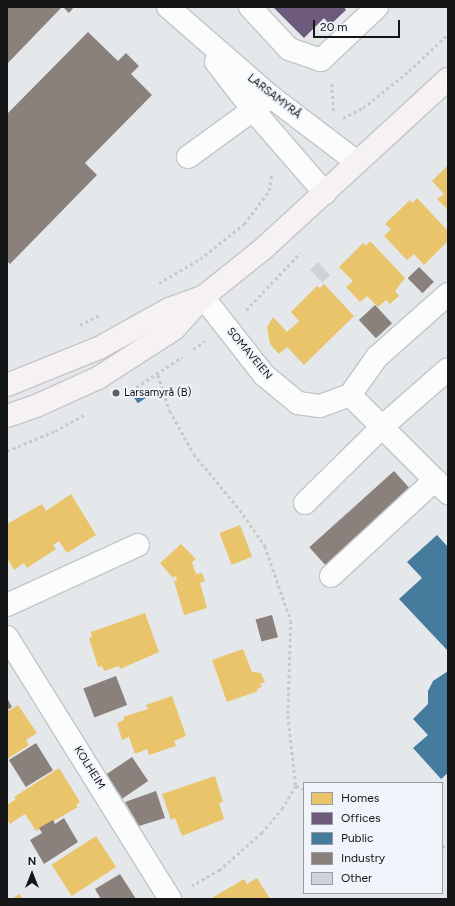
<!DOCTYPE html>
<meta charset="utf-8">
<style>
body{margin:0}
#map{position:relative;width:455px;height:906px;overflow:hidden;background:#e5e8eb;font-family:Figtree,sans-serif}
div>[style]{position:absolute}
.homes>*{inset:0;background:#e9c46a;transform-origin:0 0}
.offices>*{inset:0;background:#6d597a}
.public>*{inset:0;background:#457b9d;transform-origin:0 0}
.industry>*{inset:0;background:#8a817c;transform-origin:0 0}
.building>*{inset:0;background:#ccd3db;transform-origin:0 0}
.path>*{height:2.5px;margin-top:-1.25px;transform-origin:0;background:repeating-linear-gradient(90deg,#c8c9c9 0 3px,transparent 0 6px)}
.roads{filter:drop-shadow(1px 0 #c4c6c8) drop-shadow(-1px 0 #c4c6c8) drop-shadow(0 1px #c4c6c8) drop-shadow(0 -1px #c4c6c8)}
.minor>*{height:22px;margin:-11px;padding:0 11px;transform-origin:11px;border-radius:11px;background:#fbfcfc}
.major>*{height:22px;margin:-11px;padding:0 11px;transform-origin:11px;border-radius:11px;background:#f6f2f4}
.dots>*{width:11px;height:11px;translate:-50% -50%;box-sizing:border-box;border:2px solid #f1f5fb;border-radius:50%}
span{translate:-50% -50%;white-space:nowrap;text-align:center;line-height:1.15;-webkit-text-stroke:4px #f1f5fb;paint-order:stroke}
.street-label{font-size:11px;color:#141617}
.poi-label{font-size:11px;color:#141617}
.left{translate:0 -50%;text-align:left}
.frame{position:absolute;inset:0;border:8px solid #141617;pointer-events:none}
.legend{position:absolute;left:303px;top:782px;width:140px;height:112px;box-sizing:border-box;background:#f1f5fb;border:1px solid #999ca0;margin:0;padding:5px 7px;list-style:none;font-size:12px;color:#141617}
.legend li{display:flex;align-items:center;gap:8px;height:20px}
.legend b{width:20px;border:1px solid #999ca0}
.north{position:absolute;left:12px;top:854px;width:40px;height:40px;-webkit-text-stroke:3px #f1f5fb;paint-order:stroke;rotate:0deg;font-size:11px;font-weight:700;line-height:16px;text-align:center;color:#141617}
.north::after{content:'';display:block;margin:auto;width:14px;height:18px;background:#141617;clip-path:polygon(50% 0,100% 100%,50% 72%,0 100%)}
.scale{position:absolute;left:313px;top:20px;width:87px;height:18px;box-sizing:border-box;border:2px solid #141617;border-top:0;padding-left:5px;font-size:12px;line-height:14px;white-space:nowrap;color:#141617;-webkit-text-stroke:3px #f1f5fb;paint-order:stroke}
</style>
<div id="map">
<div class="homes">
<i style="clip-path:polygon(448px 165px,448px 210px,437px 199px,444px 194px,432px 181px)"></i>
<i style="clip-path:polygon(417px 198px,448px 231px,448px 241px,424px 265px,414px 254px,407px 260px,384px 236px,391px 229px,385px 224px,410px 200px,412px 203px)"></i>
<i style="clip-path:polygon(370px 241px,405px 278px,395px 291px,399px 296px,390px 304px,386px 300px,378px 307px,367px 296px,360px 302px,346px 287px,353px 281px,339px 267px,363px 243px,366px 246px)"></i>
<i style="clip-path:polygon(324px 284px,354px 316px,304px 365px,287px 347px,279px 354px,270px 344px,267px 327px,273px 317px,287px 332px,299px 321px,291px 312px,317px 286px,320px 288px)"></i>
<i style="clip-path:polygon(71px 494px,96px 535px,67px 553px,59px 541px,53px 545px,56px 549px,27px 568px,24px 563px,14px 570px,7px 558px,7px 524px,42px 504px,46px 511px)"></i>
<i style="left:240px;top:525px;width:34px;height:22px;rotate:69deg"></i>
<i style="clip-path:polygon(181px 544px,196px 559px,192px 562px,196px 574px,202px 573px,205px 581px,200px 583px,207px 608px,184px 615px,174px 581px,177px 580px,176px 576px,173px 578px,160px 563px)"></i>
<i style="clip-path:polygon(145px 613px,159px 652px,120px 669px,119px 666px,104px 671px,102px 666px,98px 667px,89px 638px,92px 637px,91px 632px)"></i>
<i style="clip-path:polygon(243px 649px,252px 672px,261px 673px,265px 682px,260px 684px,262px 687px,257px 689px,258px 691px,227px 702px,212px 660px)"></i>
<i style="clip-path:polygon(172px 696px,186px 736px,174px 741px,176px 746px,149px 755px,147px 749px,135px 754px,129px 737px,122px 740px,117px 723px,124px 720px,123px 717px,148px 709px,146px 705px)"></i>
<i style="clip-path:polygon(18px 705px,37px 733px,26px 740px,29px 745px,7px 759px,7px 712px)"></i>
<i style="clip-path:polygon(59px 768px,80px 802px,76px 805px,78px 807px,36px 831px,25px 814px,10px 824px,7px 819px,7px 805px,16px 799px,14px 797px)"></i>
<i style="clip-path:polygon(215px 776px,223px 802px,219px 803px,224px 819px,182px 836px,175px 818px,171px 820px,162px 794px)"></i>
<i style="left:96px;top:836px;width:37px;height:53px;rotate:57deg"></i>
<i style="clip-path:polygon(257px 878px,270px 899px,210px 899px,244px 879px,247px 884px)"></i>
<i style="clip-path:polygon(19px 894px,23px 899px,12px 899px)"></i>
</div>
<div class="offices">
<i style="clip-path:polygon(273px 7px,344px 7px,346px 10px,330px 25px,324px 18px,304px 38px)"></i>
</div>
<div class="public">
<i style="left:148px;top:388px;width:7px;height:17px;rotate:56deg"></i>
<i style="clip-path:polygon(437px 535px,448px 547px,448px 651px,399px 599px,422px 578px,407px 562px)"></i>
<i style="clip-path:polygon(448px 671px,448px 773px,441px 779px,413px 748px,428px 735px,413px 719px,428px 704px,428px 691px,433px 681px)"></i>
</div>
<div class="industry">
<i style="clip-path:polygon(7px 7px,62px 7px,7px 64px)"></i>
<i style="clip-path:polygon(63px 7px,74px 7px,69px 13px)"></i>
<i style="clip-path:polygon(88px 32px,118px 61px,126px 53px,139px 66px,131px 74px,152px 95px,85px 163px,97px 175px,10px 264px,7px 261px,7px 114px)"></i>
<i style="left:419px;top:267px;width:21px;height:16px;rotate:45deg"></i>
<i style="left:375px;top:305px;width:25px;height:22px;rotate:47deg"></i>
<i style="left:394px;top:471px;width:24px;height:114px;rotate:48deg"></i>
<i style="left:272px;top:615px;width:23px;height:17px;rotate:75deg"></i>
<i style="left:116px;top:676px;width:31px;height:35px;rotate:69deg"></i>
<i style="clip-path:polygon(7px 698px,12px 707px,7px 710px)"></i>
<i style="left:36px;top:743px;width:32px;height:32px;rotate:58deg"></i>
<i style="left:132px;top:757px;width:29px;height:31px;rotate:56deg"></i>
<i style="clip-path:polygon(156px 791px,165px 818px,139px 826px,125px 802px)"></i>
<i style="clip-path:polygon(64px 818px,78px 842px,44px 864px,30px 840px,42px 833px,39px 828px,53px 820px,55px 824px)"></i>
<i style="clip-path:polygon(120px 874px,136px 899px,101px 899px,95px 889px)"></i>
</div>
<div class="building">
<i style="left:318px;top:262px;width:18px;height:11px;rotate:47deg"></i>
</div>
<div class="path">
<i style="left:332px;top:84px;width:28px;rotate:86deg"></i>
<i style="left:343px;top:118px;width:22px;rotate:-27deg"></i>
<i style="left:363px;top:108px;width:59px;rotate:-38.8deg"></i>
<i style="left:409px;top:71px;width:54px;rotate:-43.5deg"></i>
<i style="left:159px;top:283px;width:48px;rotate:-30.3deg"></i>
<i style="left:200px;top:259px;width:56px;rotate:-38.5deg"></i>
<i style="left:244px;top:224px;width:41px;rotate:-52.9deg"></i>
<i style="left:269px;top:191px;width:18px;rotate:-81deg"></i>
<i style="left:246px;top:310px;width:79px;rotate:-46.5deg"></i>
<i style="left:80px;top:325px;width:22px;rotate:-27deg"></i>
<i style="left:193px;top:349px;width:14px;rotate:-34deg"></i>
<i style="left:158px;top:375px;width:38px;rotate:72deg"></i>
<i style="left:170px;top:411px;width:49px;rotate:60.8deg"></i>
<i style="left:194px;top:454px;width:72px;rotate:50.6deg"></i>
<i style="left:240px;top:510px;width:44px;rotate:55.2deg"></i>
<i style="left:265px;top:546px;width:79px;rotate:70.9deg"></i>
<i style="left:291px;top:621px;width:95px;rotate:91.8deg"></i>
<i style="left:288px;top:716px;width:70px;rotate:83.5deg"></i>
<i style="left:296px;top:786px;width:26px;rotate:121deg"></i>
<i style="left:283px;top:808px;width:33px;rotate:130deg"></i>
<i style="left:262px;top:833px;width:56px;rotate:138.6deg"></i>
<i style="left:220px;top:870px;width:32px;rotate:150deg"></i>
<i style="left:136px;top:387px;width:55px;rotate:-33.1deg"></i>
<i style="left:7px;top:451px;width:52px;rotate:-22.6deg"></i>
<i style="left:55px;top:431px;width:33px;rotate:-29deg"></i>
<i style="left:296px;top:786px;width:9px;rotate:21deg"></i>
<i style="left:442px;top:846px;width:6px;rotate:18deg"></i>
</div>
<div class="roads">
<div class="minor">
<i style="left:168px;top:7px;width:135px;rotate:41.1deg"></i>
<i style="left:270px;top:96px;width:109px;rotate:37.2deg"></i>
<i style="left:250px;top:7px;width:57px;rotate:47.1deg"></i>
<i style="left:289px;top:49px;width:34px;rotate:19deg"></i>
<i style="left:321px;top:60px;width:77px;rotate:-43.4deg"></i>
<i style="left:216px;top:62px;width:61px;rotate:52.4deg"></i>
<i style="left:253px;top:110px;width:110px;rotate:49.1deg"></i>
<i style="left:188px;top:157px;width:95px;rotate:-36deg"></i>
<i style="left:203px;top:297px;width:99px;rotate:52deg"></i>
<i style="left:264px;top:375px;width:44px;rotate:39.5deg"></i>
<i style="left:298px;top:403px;width:22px;rotate:8deg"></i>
<i style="left:320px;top:406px;width:32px;rotate:-20deg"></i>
<i style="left:350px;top:395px;width:47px;rotate:-54.6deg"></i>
<i style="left:377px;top:357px;width:95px;rotate:-41.6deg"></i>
<i style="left:350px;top:395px;width:139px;rotate:45deg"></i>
<i style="left:305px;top:503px;width:110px;rotate:-44.6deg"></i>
<i style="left:383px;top:426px;width:86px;rotate:-41.2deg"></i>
<i style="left:331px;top:576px;width:142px;rotate:-42.7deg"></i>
<i style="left:7px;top:605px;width:144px;rotate:-24.6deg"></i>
<i style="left:7px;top:637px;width:309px;rotate:58.1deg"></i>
</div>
<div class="major">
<i style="left:7px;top:385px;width:99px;rotate:-21.9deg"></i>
<i style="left:99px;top:348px;width:80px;rotate:-29.1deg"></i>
<i style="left:169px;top:309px;width:33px;rotate:-20deg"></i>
<i style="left:7px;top:416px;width:31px;rotate:-19deg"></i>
<i style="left:36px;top:406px;width:68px;rotate:-24.3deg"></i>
<i style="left:98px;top:378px;width:90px;rotate:-32.8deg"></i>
<i style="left:174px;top:329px;width:43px;rotate:-47.8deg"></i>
<i style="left:203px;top:297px;width:77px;rotate:-38.7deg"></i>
<i style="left:263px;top:249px;width:251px;rotate:-42.6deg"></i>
</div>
</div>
<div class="dots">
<i style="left:116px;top:393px;background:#5d6061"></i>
</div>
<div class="street-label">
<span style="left:274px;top:97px;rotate:38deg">LARSAMYRÅ</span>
<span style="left:249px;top:354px;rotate:50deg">SOMAVEIEN</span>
<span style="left:89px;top:768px;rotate:58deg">KOLHEIM</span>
</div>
<div class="poi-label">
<span class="left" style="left:124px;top:393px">Larsamyrå (B)</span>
</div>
<div class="frame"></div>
<ul class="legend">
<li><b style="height:11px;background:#e9c46a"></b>Homes</li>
<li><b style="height:11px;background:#6d597a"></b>Offices</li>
<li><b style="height:11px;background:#457b9d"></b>Public</li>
<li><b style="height:11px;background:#8a817c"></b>Industry</li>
<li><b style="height:11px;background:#ccd3db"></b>Other</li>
</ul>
<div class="north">N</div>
<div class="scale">20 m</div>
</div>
